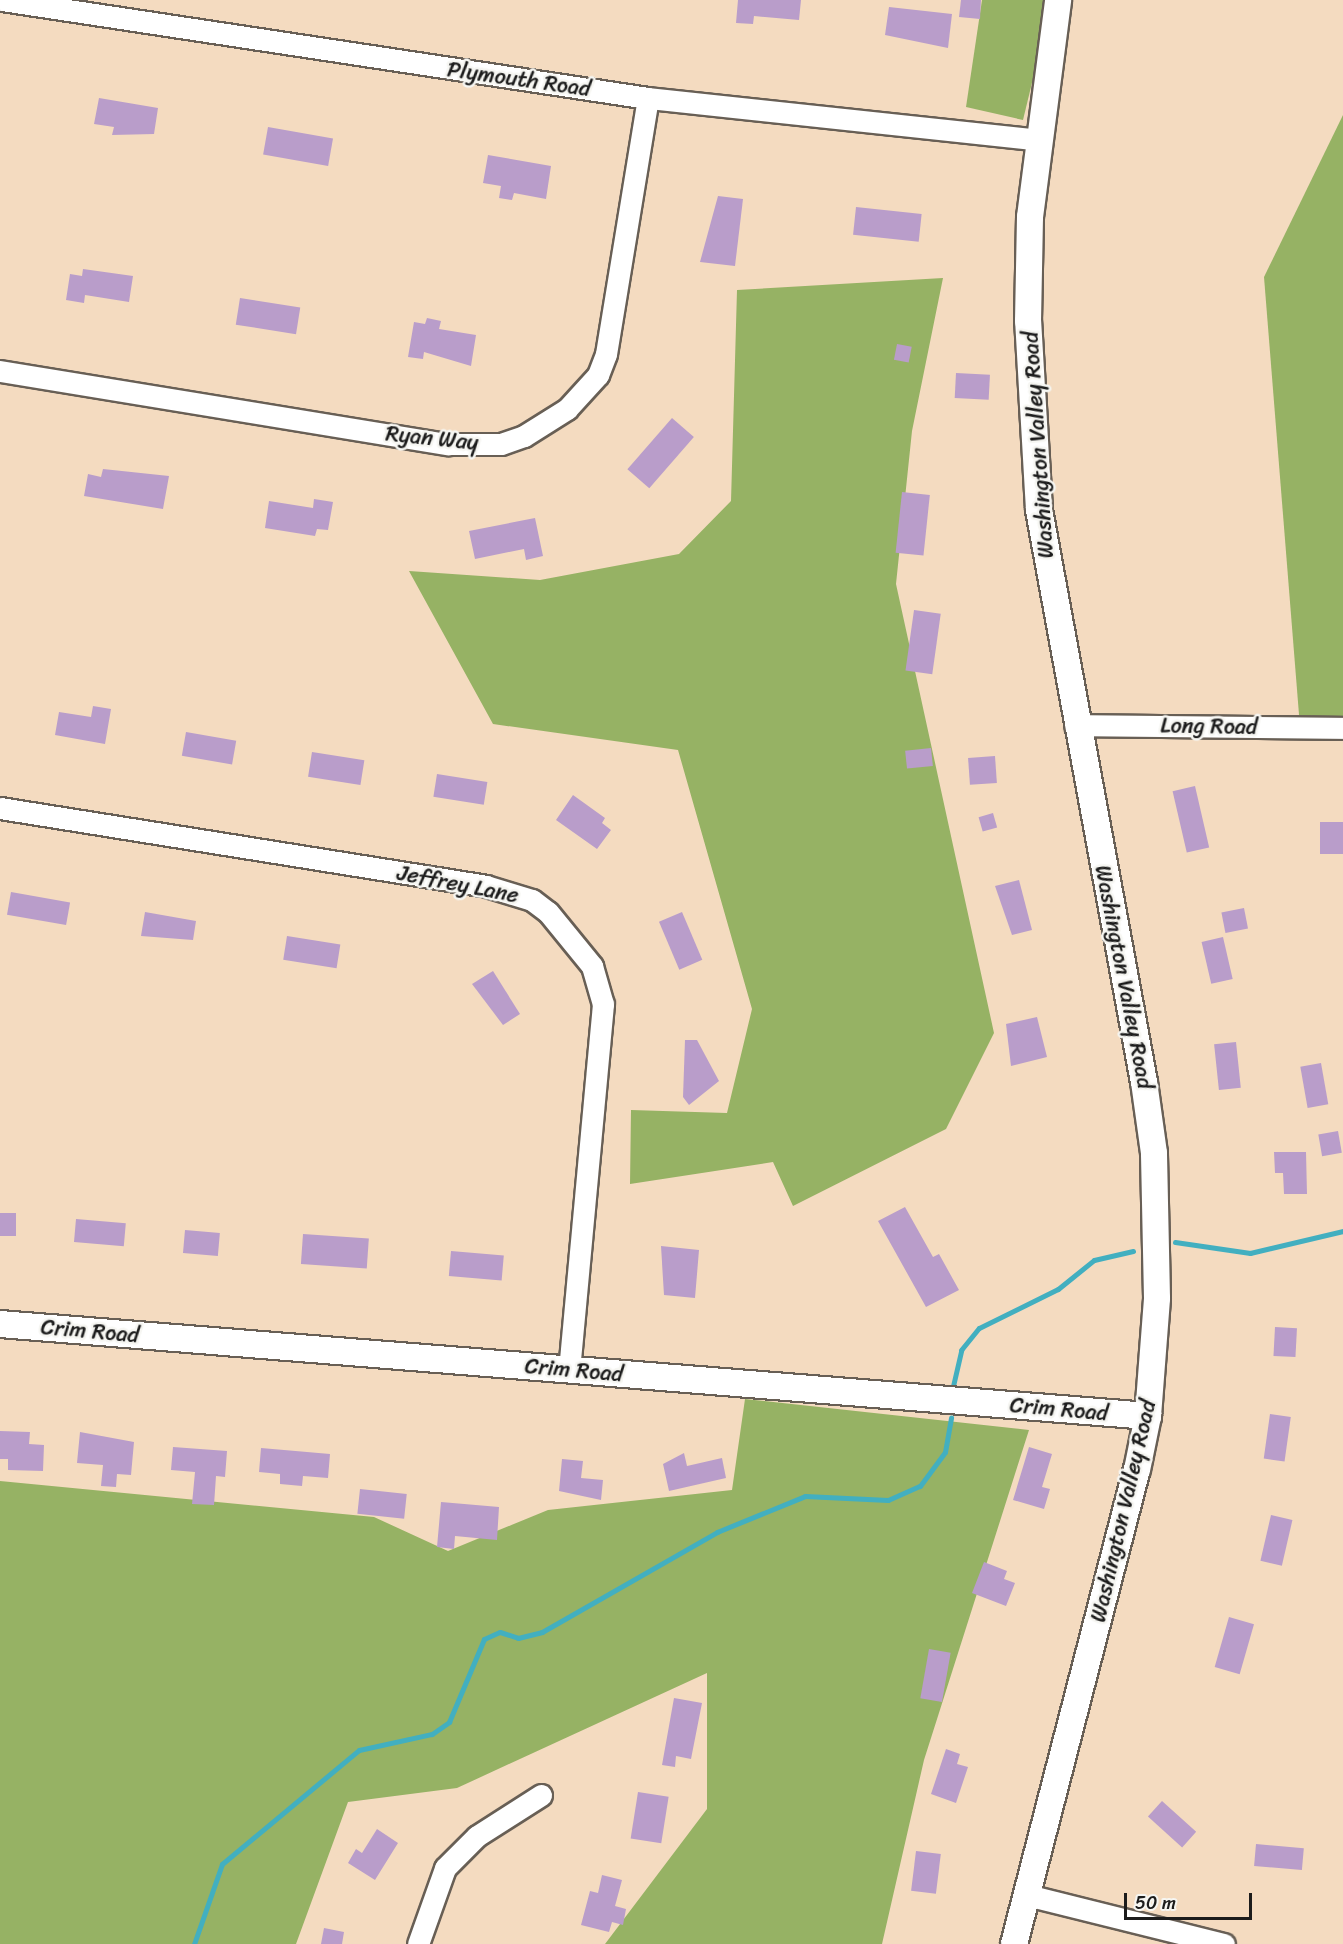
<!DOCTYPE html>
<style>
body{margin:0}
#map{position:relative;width:1343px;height:1944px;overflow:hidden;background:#f4dbc0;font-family:Sriracha,sans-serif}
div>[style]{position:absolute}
.forest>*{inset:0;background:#96b264}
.stream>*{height:5px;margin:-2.5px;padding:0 2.5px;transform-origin:2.5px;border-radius:2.5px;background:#42afc0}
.building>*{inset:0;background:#b99dca;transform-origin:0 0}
.roads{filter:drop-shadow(2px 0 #685f55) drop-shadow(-2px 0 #685f55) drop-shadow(0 2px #685f55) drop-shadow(0 -2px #685f55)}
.minor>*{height:21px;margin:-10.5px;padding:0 10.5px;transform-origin:10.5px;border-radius:10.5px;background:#fff}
.tertiary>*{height:26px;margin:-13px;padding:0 13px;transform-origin:13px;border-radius:13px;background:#fff}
span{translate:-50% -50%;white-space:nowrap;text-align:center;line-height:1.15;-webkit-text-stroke:5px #f6f6f2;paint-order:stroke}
.street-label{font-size:22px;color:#1c1c1c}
.scale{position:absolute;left:1124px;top:1893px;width:128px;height:27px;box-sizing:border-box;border:3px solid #1c1c1c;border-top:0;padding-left:8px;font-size:18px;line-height:21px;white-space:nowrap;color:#1c1c1c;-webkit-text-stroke:4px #f6f6f2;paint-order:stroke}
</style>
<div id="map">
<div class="forest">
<i style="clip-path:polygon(982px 0,1052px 0,1023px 120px,966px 107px)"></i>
<i style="clip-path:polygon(1343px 115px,1343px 728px,1300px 727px,1264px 277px)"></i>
<i style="clip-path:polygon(943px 278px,912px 431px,896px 584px,994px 1033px,946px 1129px,793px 1206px,773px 1162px,630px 1184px,631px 1110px,727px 1113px,752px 1009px,678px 750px,493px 724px,409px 571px,540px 580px,679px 554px,731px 501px,737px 290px)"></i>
<i style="clip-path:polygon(745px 1399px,1029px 1430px,924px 1760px,882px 1944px,605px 1944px,707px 1809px,707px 1673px,457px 1788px,348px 1802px,296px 1944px,0 1944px,0 1481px,374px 1517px,448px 1551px,548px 1510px,732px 1490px)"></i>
</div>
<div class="stream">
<i style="left:1175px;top:1242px;width:76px;rotate:8.3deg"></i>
<i style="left:1250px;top:1253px;width:96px;rotate:-13.3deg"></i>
<i style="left:953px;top:1386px;width:37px;rotate:-77deg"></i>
<i style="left:961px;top:1350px;width:28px;rotate:-51deg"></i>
<i style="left:979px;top:1328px;width:88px;rotate:-26.3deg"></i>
<i style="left:1058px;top:1289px;width:46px;rotate:-38.9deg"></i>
<i style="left:1094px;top:1260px;width:40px;rotate:-13deg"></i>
<i style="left:194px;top:1944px;width:85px;rotate:-70.7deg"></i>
<i style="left:222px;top:1864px;width:178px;rotate:-39.8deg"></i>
<i style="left:359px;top:1750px;width:75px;rotate:-12.4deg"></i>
<i style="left:432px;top:1734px;width:21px;rotate:-35deg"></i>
<i style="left:449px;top:1722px;width:90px;rotate:-67.1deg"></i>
<i style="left:484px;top:1639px;width:17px;rotate:-24deg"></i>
<i style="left:500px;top:1632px;width:19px;rotate:18deg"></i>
<i style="left:518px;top:1638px;width:25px;rotate:-14deg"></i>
<i style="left:542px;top:1632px;width:202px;rotate:-29.7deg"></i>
<i style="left:717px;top:1532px;width:95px;rotate:-22.2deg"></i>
<i style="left:805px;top:1496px;width:83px;rotate:2.8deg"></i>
<i style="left:888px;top:1500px;width:35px;rotate:-24deg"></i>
<i style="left:920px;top:1486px;width:42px;rotate:-53.7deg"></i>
<i style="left:945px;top:1452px;width:35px;rotate:-80deg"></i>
</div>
<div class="building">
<i style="clip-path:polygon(738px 0,801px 0,799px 20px,754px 16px,753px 24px,736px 23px)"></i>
<i style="clip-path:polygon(961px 0,981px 0,980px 19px,959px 17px)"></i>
<i style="clip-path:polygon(889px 7px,952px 14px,948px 48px,885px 35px)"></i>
<i style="clip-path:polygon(99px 98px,158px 108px,154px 134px,112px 135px,114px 127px,94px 124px)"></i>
<i style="left:268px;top:127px;width:66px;height:28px;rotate:10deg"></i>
<i style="clip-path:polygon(488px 155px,551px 166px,546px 199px,514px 193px,512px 200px,499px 198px,501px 186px,483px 183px)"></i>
<i style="clip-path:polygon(718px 196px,743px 199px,735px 266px,700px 262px)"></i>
<i style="left:856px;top:207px;width:66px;height:28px;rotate:6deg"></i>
<i style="clip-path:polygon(83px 269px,133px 276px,129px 302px,85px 295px,84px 303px,66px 300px,70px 274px,82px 276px)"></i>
<i style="left:240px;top:298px;width:61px;height:27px;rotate:9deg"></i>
<i style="clip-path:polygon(427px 318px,441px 321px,439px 329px,476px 335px,471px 366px,424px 352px,423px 359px,408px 357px,414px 322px,425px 324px)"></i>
<i style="left:897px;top:344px;width:15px;height:16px;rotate:11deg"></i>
<i style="left:956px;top:373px;width:34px;height:25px;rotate:3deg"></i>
<i style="left:672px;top:418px;width:29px;height:68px;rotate:41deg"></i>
<i style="clip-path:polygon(103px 469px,169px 476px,163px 509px,84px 496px,88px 474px,101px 477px)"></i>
<i style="left:902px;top:492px;width:28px;height:61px;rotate:6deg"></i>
<i style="clip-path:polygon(314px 499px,333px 502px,328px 530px,317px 529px,315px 536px,265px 528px,269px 501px,313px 508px)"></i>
<i style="clip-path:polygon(535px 518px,543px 556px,526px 560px,524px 549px,475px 559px,469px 531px)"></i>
<i style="left:914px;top:610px;width:27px;height:61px;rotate:8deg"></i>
<i style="clip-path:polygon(93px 706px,111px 709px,105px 744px,55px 735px,59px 712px,91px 717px)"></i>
<i style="left:186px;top:732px;width:51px;height:24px;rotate:10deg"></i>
<i style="left:931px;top:748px;width:18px;height:26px;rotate:84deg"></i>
<i style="left:312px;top:752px;width:53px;height:25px;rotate:9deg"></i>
<i style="left:995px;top:756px;width:27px;height:27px;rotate:86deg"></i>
<i style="left:437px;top:774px;width:51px;height:23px;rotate:9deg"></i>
<i style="left:1195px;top:786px;width:63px;height:23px;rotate:77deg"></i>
<i style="clip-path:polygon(573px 795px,605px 818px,602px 823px,611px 830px,597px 849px,556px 820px)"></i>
<i style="left:993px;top:813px;width:15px;height:15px;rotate:74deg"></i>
<i style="left:1320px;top:822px;width:23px;height:32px"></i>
<i style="clip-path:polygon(1019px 880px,1032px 930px,1012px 935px,995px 886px)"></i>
<i style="left:11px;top:892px;width:60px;height:23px;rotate:10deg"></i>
<i style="left:1244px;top:908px;width:21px;height:23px;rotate:79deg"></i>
<i style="clip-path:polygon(145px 912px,196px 921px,193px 940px,141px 936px)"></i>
<i style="left:682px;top:912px;width:52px;height:25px;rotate:67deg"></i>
<i style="left:287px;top:936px;width:54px;height:24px;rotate:9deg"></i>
<i style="left:1223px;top:937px;width:43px;height:22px;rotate:77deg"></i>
<i style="clip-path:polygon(493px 971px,520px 1014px,503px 1025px,472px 984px)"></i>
<i style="clip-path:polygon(1037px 1017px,1047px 1057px,1011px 1066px,1006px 1024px)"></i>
<i style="clip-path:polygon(685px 1040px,697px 1040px,719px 1081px,689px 1105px,683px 1097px)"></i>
<i style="left:1236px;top:1042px;width:46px;height:22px;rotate:84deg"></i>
<i style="left:1321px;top:1063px;width:42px;height:21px;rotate:80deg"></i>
<i style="left:1338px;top:1131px;width:22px;height:20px;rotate:80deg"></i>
<i style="clip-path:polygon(1274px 1152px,1306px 1152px,1307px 1194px,1284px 1194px,1283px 1173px,1275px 1173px)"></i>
<i style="clip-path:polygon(905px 1207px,933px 1257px,939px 1254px,959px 1290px,926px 1307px,878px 1221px)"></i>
<i style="left:0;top:1213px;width:16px;height:23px"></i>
<i style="left:76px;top:1219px;width:50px;height:23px;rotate:5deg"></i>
<i style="left:185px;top:1230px;width:35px;height:23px;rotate:5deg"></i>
<i style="left:303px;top:1234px;width:66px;height:30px;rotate:4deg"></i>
<i style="clip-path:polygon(661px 1246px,699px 1250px,695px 1298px,664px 1295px)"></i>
<i style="left:451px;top:1251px;width:53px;height:25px;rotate:5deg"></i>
<i style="left:1275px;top:1327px;width:22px;height:29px;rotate:3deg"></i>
<i style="left:1270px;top:1414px;width:21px;height:45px;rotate:8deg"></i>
<i style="clip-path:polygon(0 1431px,30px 1432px,29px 1444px,44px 1445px,43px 1471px,8px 1470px,8px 1459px,0 1459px)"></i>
<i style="clip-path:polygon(80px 1432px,134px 1442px,131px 1475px,117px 1474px,116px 1487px,101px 1486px,103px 1465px,77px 1463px)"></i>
<i style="clip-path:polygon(173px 1447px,227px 1451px,225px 1477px,216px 1476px,214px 1505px,192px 1504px,195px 1472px,171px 1470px)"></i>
<i style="clip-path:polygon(1029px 1447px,1052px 1454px,1042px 1487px,1050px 1489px,1044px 1509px,1013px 1500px)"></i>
<i style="clip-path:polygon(261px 1448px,330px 1454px,328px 1478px,303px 1476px,302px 1486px,280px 1484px,280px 1474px,259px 1472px)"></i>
<i style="clip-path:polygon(684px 1453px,687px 1466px,722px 1458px,726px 1478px,669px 1491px,663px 1464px)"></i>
<i style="clip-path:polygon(562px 1459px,583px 1461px,581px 1478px,603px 1480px,601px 1500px,559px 1491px)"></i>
<i style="left:360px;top:1489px;width:47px;height:25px;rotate:6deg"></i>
<i style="clip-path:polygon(441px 1502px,499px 1507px,497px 1540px,455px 1536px,454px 1549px,437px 1547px)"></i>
<i style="left:1271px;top:1515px;width:22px;height:47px;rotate:13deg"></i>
<i style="clip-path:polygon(984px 1562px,1007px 1571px,1004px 1579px,1015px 1583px,1006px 1606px,972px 1593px)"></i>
<i style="left:1229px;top:1617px;width:26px;height:52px;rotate:16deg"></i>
<i style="left:929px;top:1649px;width:22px;height:50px;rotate:10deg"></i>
<i style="clip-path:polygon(674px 1698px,702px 1703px,691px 1759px,676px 1756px,675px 1767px,662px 1765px)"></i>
<i style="clip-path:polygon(946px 1749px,960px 1754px,957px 1764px,968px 1767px,956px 1803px,931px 1794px)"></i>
<i style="left:638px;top:1792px;width:31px;height:47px;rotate:9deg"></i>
<i style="left:1162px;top:1801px;width:46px;height:21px;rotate:42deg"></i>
<i style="clip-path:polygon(377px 1829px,398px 1843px,375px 1880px,348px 1863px,356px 1849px,362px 1853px)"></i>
<i style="left:1256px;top:1844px;width:48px;height:22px;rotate:5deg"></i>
<i style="left:916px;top:1851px;width:25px;height:40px;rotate:7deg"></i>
<i style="clip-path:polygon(602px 1875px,622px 1880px,615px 1906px,626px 1909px,623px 1925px,612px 1922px,609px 1932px,581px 1925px,590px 1891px,598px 1893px)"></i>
<i style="clip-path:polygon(324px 1928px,344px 1932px,342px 1944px,321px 1944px)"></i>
</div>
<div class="roads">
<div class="minor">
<i style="left:2px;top:0;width:653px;rotate:8.63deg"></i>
<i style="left:648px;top:98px;width:393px;rotate:6.1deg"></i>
<i style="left:0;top:371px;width:454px;rotate:9.3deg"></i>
<i style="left:448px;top:444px;width:53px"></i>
<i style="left:501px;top:444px;width:24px;rotate:-19deg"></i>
<i style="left:524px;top:436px;width:51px;rotate:-32.1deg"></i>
<i style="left:567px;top:409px;width:46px;rotate:-47.6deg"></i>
<i style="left:598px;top:375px;width:22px;rotate:-69deg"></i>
<i style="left:606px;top:354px;width:259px;rotate:-80.7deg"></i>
<i style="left:1075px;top:725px;width:268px;rotate:0.6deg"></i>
<i style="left:0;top:808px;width:492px;rotate:9.1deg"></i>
<i style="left:486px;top:886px;width:48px;rotate:16.9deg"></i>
<i style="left:532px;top:900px;width:20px;rotate:37deg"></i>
<i style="left:548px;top:912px;width:70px;rotate:50.8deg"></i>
<i style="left:592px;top:966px;width:40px;rotate:74deg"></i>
<i style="left:603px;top:1004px;width:367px;rotate:95.3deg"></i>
<i style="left:1027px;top:1895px;width:203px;rotate:14deg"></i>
<i style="left:418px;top:1944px;width:81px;rotate:-70.4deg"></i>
<i style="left:445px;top:1868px;width:45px;rotate:-45deg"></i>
<i style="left:477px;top:1836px;width:76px;rotate:-32.6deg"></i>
</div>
<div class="tertiary">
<i style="left:0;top:1324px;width:1152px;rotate:4.58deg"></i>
<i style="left:1014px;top:1944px;width:490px;rotate:-75.5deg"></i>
<i style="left:1137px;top:1470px;width:55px;rotate:-78.5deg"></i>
<i style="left:1148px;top:1416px;width:118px;rotate:-85.6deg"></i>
<i style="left:1157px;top:1298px;width:145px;rotate:-91.2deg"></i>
<i style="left:1154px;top:1153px;width:72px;rotate:-98deg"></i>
<i style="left:1144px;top:1082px;width:582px;rotate:-100.4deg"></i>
<i style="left:1039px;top:510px;width:189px;rotate:-93.3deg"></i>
<i style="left:1028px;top:321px;width:104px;rotate:-88.9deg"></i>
<i style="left:1030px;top:217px;width:219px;rotate:-82.6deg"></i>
</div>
</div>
<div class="street-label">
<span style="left:519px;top:79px;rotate:8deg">Plymouth Road</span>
<span style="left:432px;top:438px;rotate:6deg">Ryan Way</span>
<span style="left:1038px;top:445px;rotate:-94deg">Washington Valley Road</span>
<span style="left:1209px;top:726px;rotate:1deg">Long Road</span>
<span style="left:458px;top:884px;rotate:11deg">Jeffrey Lane</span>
<span style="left:1124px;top:977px;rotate:79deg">Washington Valley Road</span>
<span style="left:90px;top:1331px;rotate:5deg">Crim Road</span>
<span style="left:574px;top:1370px;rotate:5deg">Crim Road</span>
<span style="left:1059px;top:1409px;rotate:5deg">Crim Road</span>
<span style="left:1123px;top:1511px;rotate:-77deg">Washington Valley Road</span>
</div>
<div class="scale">50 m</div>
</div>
